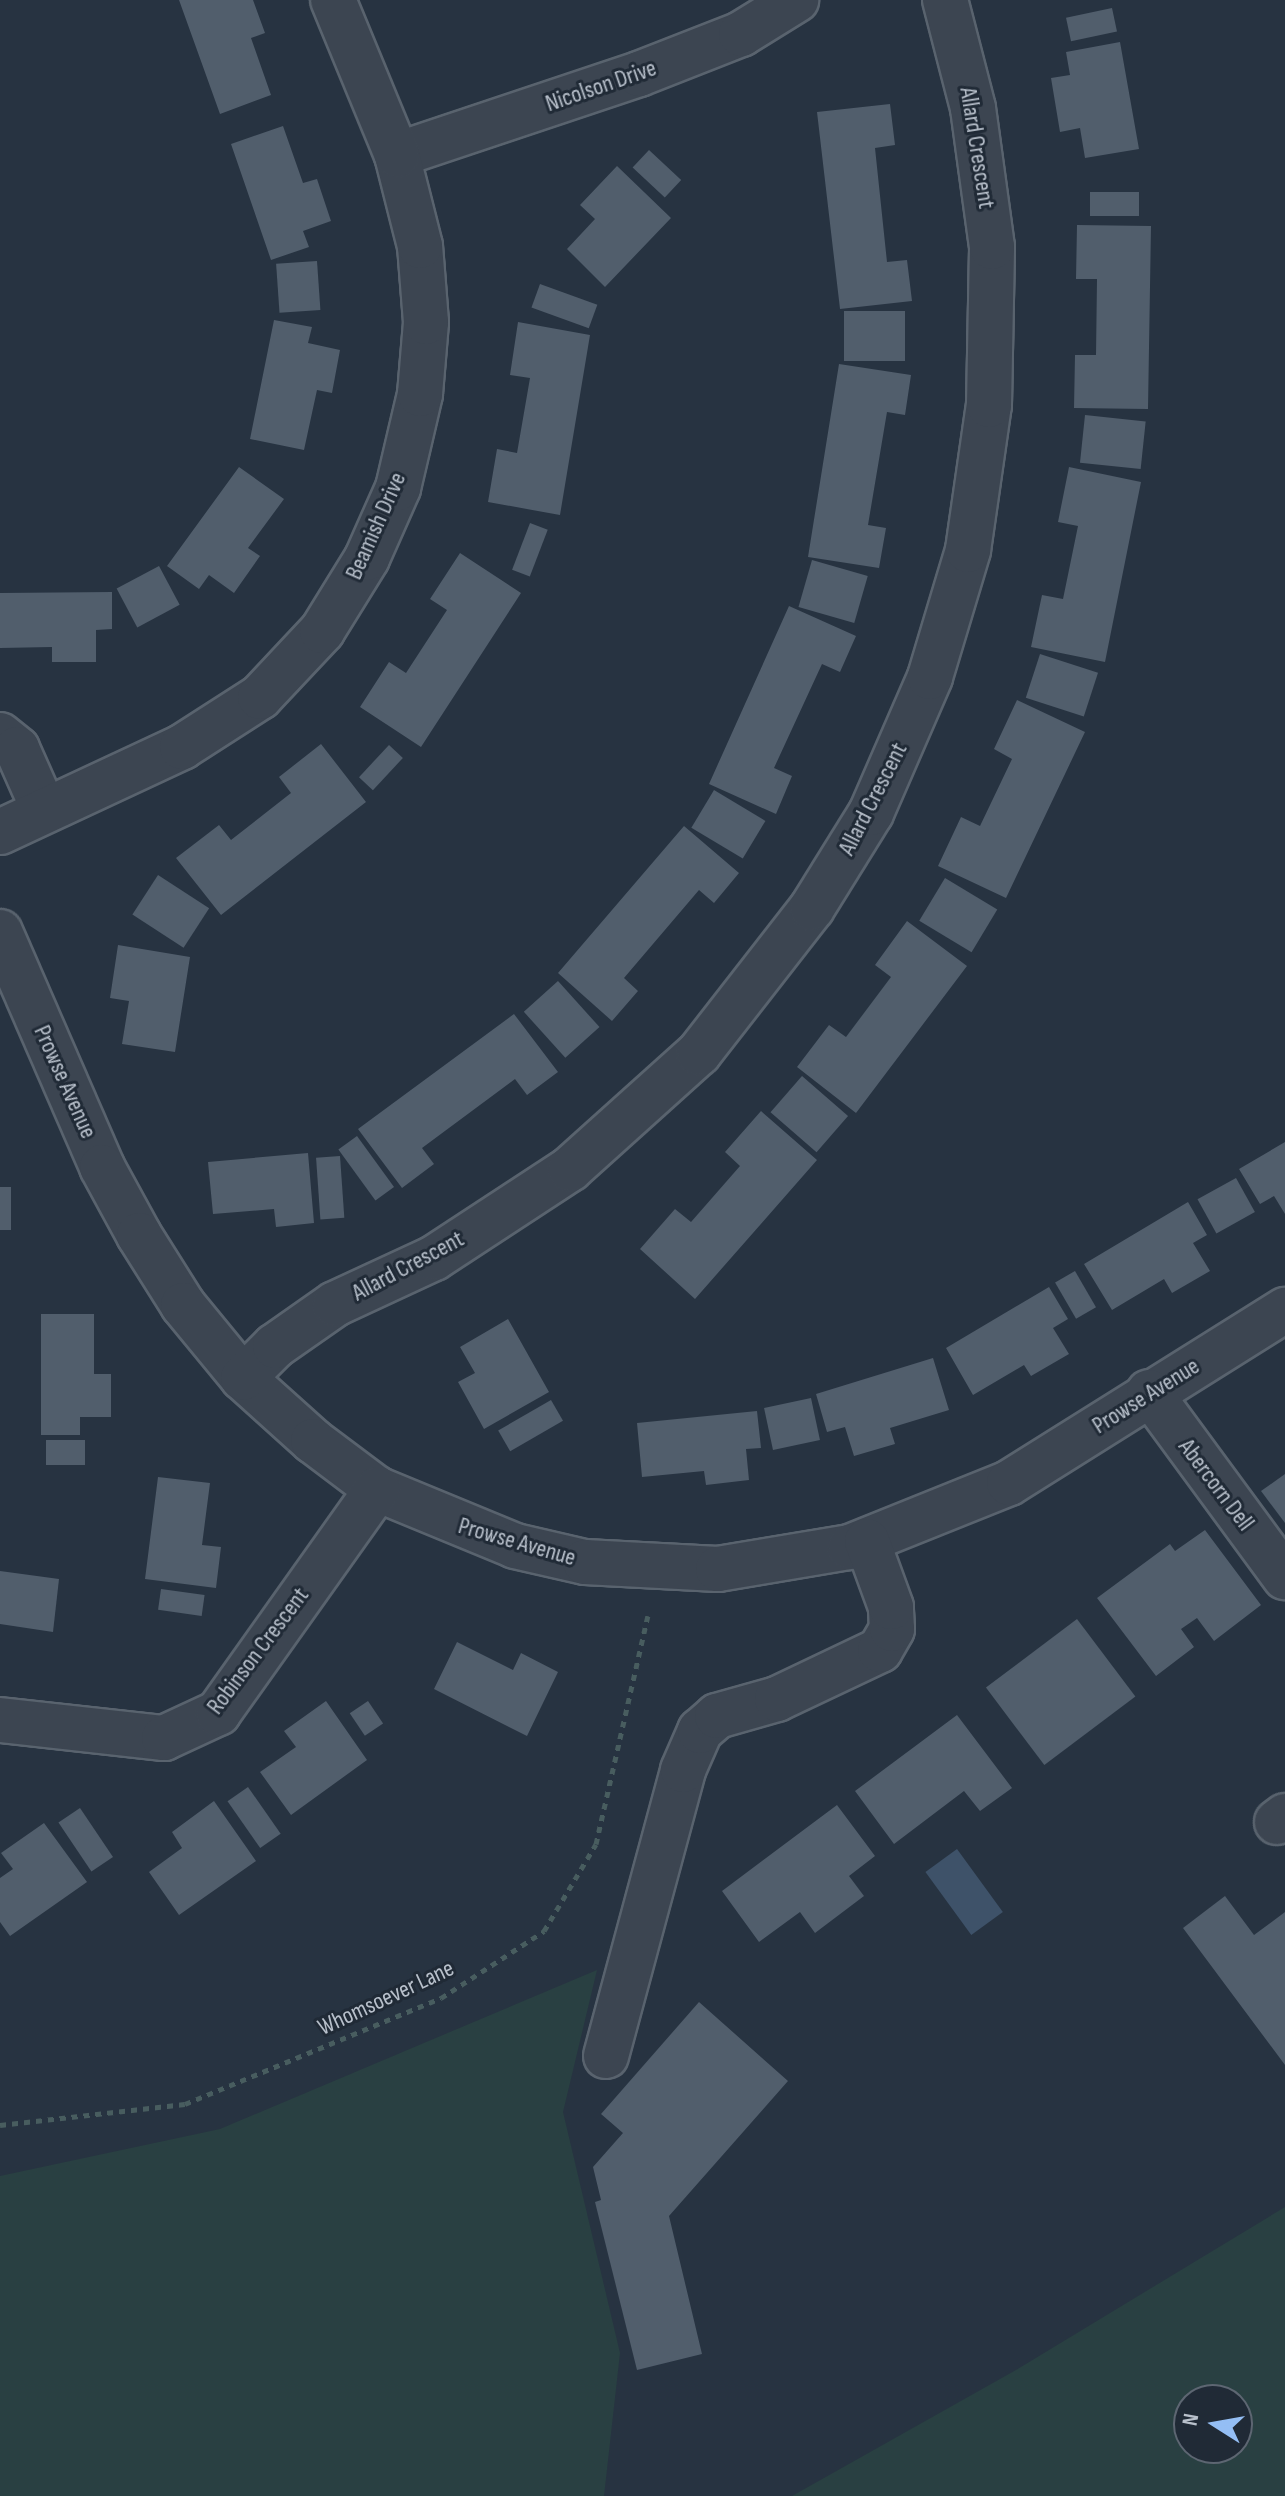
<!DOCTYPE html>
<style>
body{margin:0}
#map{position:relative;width:1285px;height:2496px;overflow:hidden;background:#273341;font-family:"Sofia Sans Condensed",sans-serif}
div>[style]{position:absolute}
.green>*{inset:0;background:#294042}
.water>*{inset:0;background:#3e5269;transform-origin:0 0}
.building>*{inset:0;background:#515e6c;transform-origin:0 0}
.path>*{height:5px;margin-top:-2.5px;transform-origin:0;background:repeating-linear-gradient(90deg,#485d5f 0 6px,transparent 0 12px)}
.roads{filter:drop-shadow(2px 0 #59636e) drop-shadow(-2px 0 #59636e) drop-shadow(0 2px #59636e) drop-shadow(0 -2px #59636e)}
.minor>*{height:44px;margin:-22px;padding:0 22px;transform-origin:22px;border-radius:22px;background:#3c4551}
span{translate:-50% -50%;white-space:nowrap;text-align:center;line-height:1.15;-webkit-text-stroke:6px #202a36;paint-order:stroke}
.street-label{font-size:24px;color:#b8c0cb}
.north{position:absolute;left:1173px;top:2384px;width:80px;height:80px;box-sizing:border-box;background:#202a36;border:2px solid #5d6672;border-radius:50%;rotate:281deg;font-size:22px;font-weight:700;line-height:32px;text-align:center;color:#b8c0cb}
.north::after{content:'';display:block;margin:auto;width:28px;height:36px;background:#94bef4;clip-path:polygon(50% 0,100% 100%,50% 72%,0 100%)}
</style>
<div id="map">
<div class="green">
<i style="clip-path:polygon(597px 1970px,563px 2112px,620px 2353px,604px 2496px,0 2496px,0 2176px,220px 2129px)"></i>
<i style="clip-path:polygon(evenodd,1285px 2207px,1285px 2496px,792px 2496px,1016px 2370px,1285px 2207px,1237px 2400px,1237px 2448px,1189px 2448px,1189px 2400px,1237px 2400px)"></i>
</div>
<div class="water">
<i style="left:957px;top:1849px;width:78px;height:39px;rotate:54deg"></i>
</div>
<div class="building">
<i style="clip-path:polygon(179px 0,253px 0,265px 33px,251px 38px,271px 95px,220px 114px)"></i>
<i style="left:1112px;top:8px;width:24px;height:47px;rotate:78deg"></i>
<i style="clip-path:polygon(1120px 42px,1139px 149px,1085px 158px,1080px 128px,1060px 132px,1051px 78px,1070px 75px,1066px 52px)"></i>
<i style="clip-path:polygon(890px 104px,895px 145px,875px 148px,887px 262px,907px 260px,912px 301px,840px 309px,817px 112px)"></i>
<i style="clip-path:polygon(283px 126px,303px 183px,317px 179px,331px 221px,303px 231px,309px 247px,271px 260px,231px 144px)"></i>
<i style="left:649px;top:150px;width:44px;height:24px;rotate:43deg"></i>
<i style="clip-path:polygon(617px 166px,671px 218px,605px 287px,567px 249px,595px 219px,580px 205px)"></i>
<i style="left:1090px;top:192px;width:49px;height:24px"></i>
<i style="clip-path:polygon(1077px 225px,1151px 226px,1148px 409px,1074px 408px,1075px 355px,1096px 355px,1097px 279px,1076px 279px)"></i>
<i style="left:317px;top:261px;width:49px;height:41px;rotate:86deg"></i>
<i style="left:540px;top:284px;width:61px;height:25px;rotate:20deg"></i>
<i style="left:844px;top:311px;width:61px;height:50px"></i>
<i style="clip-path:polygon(274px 320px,312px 327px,308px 343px,340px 350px,332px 393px,317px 390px,304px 450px,250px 439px)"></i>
<i style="clip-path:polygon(518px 322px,590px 335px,560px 515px,488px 502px,497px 449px,517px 453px,530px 378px,510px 375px)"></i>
<i style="clip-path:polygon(839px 364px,911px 375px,905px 415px,887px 412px,868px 525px,886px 528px,879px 568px,808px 557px)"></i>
<i style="left:1085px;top:415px;width:61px;height:48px;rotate:6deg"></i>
<i style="clip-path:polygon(239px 467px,284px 499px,248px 548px,260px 556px,234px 593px,209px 575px,199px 589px,167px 566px)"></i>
<i style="clip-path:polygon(1069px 467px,1141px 482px,1105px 662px,1031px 647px,1042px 595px,1063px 599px,1078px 526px,1058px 522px)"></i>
<i style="left:530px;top:523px;width:19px;height:50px;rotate:21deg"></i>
<i style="clip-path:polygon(460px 553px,521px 593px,421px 747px,360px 707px,389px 662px,406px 673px,447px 610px,430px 599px)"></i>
<i style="left:812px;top:560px;width:58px;height:49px;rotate:16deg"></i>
<i style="left:159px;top:566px;width:44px;height:48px;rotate:62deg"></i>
<i style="clip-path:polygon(112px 592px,112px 629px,96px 630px,96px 662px,52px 662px,52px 647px,0 648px,0 593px)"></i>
<i style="clip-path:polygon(789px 606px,856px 636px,840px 672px,822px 664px,774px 768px,792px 776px,776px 814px,709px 784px)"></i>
<i style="left:1040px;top:654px;width:61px;height:46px;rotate:18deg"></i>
<i style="clip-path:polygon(1017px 700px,1085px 732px,1006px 898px,938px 866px,961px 817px,980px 826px,1012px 759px,994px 749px)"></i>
<i style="clip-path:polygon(321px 744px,366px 802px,221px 915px,176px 858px,219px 825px,231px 840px,291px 793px,279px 777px)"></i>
<i style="left:389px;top:745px;width:19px;height:44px;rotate:43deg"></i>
<i style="left:714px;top:790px;width:60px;height:44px;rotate:31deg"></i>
<i style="clip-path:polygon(684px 826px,739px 873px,714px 903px,699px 890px,624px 978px,638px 991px,612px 1021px,558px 973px)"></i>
<i style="left:158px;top:875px;width:61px;height:47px;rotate:33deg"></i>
<i style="left:945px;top:878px;width:61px;height:50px;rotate:31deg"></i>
<i style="clip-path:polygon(907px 921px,967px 966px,856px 1113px,797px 1067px,829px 1025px,846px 1037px,891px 977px,875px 965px)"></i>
<i style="clip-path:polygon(118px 945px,190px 957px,175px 1052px,122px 1044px,129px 1001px,110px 998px)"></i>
<i style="left:558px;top:981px;width:62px;height:46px;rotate:48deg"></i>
<i style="clip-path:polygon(514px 1014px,558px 1072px,527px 1095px,515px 1079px,422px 1148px,434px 1164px,402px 1188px,358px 1129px)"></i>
<i style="left:802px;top:1076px;width:61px;height:48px;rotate:41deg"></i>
<i style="clip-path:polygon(761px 1111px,817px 1160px,695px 1299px,640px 1249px,675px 1209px,691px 1222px,740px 1166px,725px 1152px)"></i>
<i style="left:357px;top:1136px;width:63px;height:23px;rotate:54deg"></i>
<i style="clip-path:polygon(1285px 1142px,1285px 1214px,1274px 1196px,1260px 1204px,1239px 1169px)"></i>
<i style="clip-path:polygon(308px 1153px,314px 1223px,276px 1227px,274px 1209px,213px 1214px,208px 1162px)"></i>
<i style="left:340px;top:1156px;width:62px;height:24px;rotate:86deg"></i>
<i style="left:1236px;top:1178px;width:39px;height:44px;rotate:61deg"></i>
<i style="left:0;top:1187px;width:11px;height:43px"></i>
<i style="clip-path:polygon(1188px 1202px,1207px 1235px,1193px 1243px,1210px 1271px,1172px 1293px,1164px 1279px,1112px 1310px,1084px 1264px)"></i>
<i style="left:1075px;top:1271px;width:42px;height:23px;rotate:60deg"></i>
<i style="clip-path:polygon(1049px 1287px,1068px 1319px,1053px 1328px,1069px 1354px,1031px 1376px,1024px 1365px,973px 1395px,946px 1348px)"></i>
<i style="clip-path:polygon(41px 1314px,94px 1314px,94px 1374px,111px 1374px,111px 1417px,80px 1417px,80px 1435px,41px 1435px)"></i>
<i style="clip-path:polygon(508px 1319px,549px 1392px,484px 1429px,458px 1382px,475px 1373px,460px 1347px)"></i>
<i style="clip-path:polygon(933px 1358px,949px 1410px,890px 1428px,895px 1444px,854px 1456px,845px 1427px,827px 1432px,816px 1394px)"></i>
<i style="left:811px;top:1398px;width:43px;height:48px;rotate:78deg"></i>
<i style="left:551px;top:1400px;width:24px;height:61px;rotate:60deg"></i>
<i style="clip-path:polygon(757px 1411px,761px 1448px,746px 1449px,749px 1480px,706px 1485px,704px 1471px,642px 1477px,637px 1423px)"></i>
<i style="left:46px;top:1440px;width:39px;height:25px"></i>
<i style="clip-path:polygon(1285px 1474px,1285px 1523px,1261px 1491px)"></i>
<i style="clip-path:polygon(158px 1477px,210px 1483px,202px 1545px,221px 1547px,216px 1588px,145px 1579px)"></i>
<i style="clip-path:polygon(1205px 1530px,1261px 1605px,1214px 1641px,1197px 1618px,1181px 1629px,1194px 1647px,1156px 1676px,1097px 1598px,1170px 1544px,1175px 1551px)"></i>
<i style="clip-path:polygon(0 1571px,59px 1579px,53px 1632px,0 1624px)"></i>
<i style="left:161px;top:1589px;width:44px;height:21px;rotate:8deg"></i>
<i style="left:1077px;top:1619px;width:97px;height:114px;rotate:53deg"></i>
<i style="clip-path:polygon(457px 1642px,513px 1670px,521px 1653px,558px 1672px,527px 1736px,434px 1689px)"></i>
<i style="clip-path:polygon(326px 1701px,367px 1760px,291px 1815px,260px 1772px,296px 1747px,284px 1731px)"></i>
<i style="left:368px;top:1701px;width:27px;height:22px;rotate:56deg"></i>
<i style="clip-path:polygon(957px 1715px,1012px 1788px,980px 1811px,964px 1791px,894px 1844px,855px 1791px)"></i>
<i style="left:248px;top:1787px;width:57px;height:25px;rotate:55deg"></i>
<i style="clip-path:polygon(214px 1801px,256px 1861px,179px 1915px,149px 1872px,182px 1848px,172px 1832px)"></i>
<i style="clip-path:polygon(837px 1805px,875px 1856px,849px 1876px,864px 1896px,815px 1933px,800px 1912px,759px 1942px,722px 1891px)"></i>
<i style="left:80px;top:1808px;width:59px;height:26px;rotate:56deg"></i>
<i style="clip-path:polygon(44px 1823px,87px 1882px,10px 1936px,0 1922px,0 1878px,13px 1869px,1px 1853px)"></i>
<i style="clip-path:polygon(1225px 1896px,1254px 1935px,1285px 1912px,1285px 2065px,1183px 1928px)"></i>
<i style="clip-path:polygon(699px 2002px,788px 2081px,669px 2216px,702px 2354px,637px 2370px,595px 2202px,601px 2200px,593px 2167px,623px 2133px,601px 2114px)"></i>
</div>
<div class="path">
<i style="left:0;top:2125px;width:186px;rotate:-6.5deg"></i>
<i style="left:185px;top:2104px;width:277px;rotate:-22.5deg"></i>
<i style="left:441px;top:1998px;width:123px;rotate:-33deg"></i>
<i style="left:544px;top:1931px;width:101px;rotate:-59.1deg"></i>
<i style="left:596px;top:1844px;width:234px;rotate:-77.2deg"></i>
</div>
<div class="roads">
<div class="minor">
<i style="left:397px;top:155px;width:255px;rotate:-18.5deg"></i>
<i style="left:639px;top:74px;width:110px;rotate:-21.4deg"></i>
<i style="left:741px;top:34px;width:65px;rotate:-31.7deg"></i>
<i style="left:0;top:735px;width:22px;rotate:39deg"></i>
<i style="left:17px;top:749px;width:67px;rotate:66.1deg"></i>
<i style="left:0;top:832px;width:201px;rotate:-25deg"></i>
<i style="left:182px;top:747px;width:93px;rotate:-32.7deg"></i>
<i style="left:260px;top:697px;width:91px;rotate:-46.8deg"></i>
<i style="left:322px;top:631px;width:86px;rotate:-58.3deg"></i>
<i style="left:367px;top:558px;width:77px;rotate:-66.1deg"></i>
<i style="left:398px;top:488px;width:97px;rotate:-76.8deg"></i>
<i style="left:420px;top:394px;width:72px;rotate:-85.2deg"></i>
<i style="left:426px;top:322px;width:76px;rotate:-94.5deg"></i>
<i style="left:420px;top:246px;width:94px;rotate:-104.2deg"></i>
<i style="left:397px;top:155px;width:168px;rotate:-112.4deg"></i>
<i style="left:0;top:932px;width:256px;rotate:66.5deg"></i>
<i style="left:102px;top:1167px;width:77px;rotate:61.4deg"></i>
<i style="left:139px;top:1235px;width:83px;rotate:57.8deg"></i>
<i style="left:183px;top:1305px;width:94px;rotate:50.6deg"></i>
<i style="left:243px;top:1378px;width:94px;rotate:42deg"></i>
<i style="left:313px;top:1441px;width:80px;rotate:36.9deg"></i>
<i style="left:377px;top:1489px;width:149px;rotate:22.4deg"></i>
<i style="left:515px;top:1546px;width:72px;rotate:12.9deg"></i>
<i style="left:585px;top:1562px;width:133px;rotate:3deg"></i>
<i style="left:718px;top:1569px;width:134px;rotate:-9.5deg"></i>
<i style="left:850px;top:1547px;width:171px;rotate:-21.9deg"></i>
<i style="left:1009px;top:1483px;width:326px;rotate:-32.1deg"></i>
<i style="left:243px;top:1378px;width:45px;rotate:-45deg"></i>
<i style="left:275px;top:1346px;width:73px;rotate:-35deg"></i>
<i style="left:335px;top:1304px;width:109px;rotate:-24.9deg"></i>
<i style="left:434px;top:1258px;width:163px;rotate:-33.2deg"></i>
<i style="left:570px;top:1169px;width:173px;rotate:-42deg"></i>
<i style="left:699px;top:1053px;width:184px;rotate:-52.1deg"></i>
<i style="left:812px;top:908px;width:112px;rotate:-58.2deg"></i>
<i style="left:871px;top:813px;width:148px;rotate:-66.5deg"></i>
<i style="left:930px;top:677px;width:133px;rotate:-73.3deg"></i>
<i style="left:968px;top:550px;width:147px;rotate:-81.8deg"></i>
<i style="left:989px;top:405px;width:158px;rotate:-88.9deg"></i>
<i style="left:992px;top:247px;width:140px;rotate:-97.8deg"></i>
<i style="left:973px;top:108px;width:112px;rotate:-104.5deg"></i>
<i style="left:1149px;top:1392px;width:230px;rotate:53.7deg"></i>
<i style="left:0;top:1720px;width:165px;rotate:6.3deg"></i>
<i style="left:164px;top:1738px;width:60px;rotate:-24.8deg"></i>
<i style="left:218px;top:1713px;width:275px;rotate:-54.6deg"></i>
<i style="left:1277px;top:1822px;width:10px;rotate:-37deg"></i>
<i style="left:606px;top:2056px;width:296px;rotate:-74.9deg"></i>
<i style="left:683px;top:1770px;width:43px;rotate:-66.4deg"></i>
<i style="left:700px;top:1731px;width:23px;rotate:-41deg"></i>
<i style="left:717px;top:1716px;width:62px;rotate:-15.8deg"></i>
<i style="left:777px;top:1699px;width:114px;rotate:-25.4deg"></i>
<i style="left:880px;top:1650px;width:24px;rotate:-60deg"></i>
<i style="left:892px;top:1629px;width:22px;rotate:-93deg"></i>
<i style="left:891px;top:1607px;width:70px;rotate:-110deg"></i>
</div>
</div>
<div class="street-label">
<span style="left:601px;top:86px;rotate:-19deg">Nicolson Drive</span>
<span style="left:977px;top:148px;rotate:81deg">Allard Crescent</span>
<span style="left:376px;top:526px;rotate:-66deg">Beamish Drive</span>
<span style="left:873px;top:799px;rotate:-63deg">Allard Crescent</span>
<span style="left:65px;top:1082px;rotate:66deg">Prowse Avenue</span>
<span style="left:408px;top:1266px;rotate:-28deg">Allard Crescent</span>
<span style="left:1146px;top:1396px;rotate:-32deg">Prowse Avenue</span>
<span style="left:1216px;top:1485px;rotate:53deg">Abercorn Dell</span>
<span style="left:517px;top:1542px;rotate:16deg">Prowse Avenue</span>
<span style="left:258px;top:1651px;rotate:-53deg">Robinson Crescent</span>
<span style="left:386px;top:1998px;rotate:-25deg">Whomsoever Lane</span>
</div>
<div class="north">N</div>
</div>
